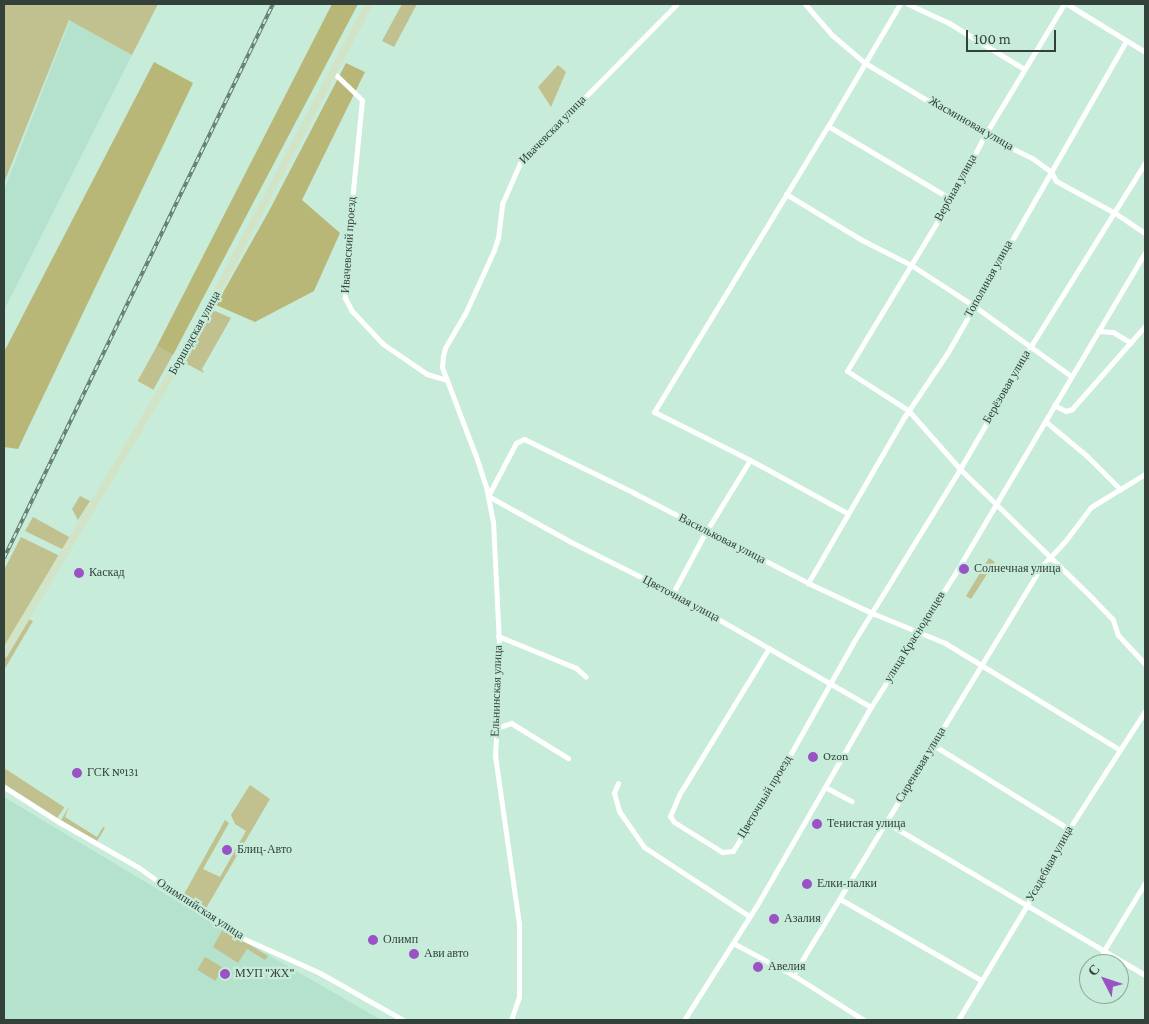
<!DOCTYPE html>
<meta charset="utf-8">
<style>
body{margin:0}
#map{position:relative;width:1149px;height:1024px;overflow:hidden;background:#c7ecda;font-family:"Crimson Pro",serif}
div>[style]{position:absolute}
.built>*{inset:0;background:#b4e2cd}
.green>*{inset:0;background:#c1c08f;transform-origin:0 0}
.forest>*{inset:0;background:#b9b778}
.street>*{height:5px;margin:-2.5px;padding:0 2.5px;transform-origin:2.5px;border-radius:2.5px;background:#fff}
.secondary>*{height:8px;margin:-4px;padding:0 4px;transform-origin:4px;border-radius:4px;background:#d2e4c8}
.rail>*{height:4px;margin-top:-2px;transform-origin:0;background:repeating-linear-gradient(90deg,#c7ecda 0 5.5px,#62786d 0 11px);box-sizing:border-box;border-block:1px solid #62786d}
.dots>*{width:14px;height:14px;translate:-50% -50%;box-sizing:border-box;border:2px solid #c7ecda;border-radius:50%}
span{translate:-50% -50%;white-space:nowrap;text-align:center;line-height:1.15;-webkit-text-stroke:4.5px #c7ecda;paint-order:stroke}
.street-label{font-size:12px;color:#32413a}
.poi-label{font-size:12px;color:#32413a}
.left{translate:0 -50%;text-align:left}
.frame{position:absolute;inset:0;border:5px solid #32413a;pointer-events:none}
.north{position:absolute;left:1079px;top:954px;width:50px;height:50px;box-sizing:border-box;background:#c7ecda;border:1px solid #8ba89a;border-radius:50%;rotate:311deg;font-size:14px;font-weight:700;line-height:20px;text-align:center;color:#32413a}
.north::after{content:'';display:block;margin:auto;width:18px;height:22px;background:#9a52c5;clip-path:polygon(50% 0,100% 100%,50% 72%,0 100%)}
.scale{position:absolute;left:966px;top:30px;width:90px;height:22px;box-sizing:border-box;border:2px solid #32413a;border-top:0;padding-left:6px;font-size:15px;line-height:18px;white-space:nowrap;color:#32413a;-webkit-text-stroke:4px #c7ecda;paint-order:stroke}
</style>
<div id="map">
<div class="built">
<i style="clip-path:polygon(70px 20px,132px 55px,4px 310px,4px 190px)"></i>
<i style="clip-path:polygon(4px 797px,222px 928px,381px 1020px,4px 1020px)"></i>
</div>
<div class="green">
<i style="clip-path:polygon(4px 4px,158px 4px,132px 55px,69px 20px,4px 183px)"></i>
<i style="clip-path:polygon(402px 4px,417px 4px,394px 47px,382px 41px)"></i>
<i style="clip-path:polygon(558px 65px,566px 72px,551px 107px,538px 87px)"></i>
<i style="clip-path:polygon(213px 310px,231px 318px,202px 369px,204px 373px,185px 363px)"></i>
<i style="left:157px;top:346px;width:18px;height:40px;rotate:29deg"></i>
<i style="clip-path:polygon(80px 496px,90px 501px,78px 520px,72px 509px)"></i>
<i style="clip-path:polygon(33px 517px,71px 538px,64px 550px,25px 531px)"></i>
<i style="clip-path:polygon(21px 537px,60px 556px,4px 649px,4px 570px)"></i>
<i style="clip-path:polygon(989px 558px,995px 562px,971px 599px,966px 596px)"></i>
<i style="clip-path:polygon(28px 619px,33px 621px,4px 670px,4px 660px)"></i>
<i style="left:4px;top:768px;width:72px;height:13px;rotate:33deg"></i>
<i style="clip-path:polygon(250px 785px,270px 799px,205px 910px,183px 896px,225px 820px,229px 823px,203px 869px,220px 877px,246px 831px,235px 824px,231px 815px)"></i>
<i style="clip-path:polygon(69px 807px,65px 817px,97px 837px,103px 827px,105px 828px,97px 841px,61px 820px)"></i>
<i style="clip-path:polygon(223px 929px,268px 956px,265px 960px,247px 949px,238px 963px,213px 947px)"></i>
<i style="left:205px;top:957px;width:21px;height:15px;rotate:31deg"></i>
</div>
<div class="forest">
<i style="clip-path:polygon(332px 4px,358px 4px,173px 355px,157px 346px)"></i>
<i style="clip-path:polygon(154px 62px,193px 83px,18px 449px,4px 447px,4px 352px)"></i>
<i style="clip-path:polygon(346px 63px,365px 72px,302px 200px,340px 233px,314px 291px,255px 322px,216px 305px,269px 211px)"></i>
</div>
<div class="street">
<i style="left:805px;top:4px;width:41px;rotate:48.9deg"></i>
<i style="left:832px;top:35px;width:43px;rotate:40.3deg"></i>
<i style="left:865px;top:63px;width:140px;rotate:31deg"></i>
<i style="left:985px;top:135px;width:52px;rotate:26.1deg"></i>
<i style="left:1032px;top:158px;width:24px;rotate:36deg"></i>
<i style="left:1051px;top:172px;width:10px;rotate:61deg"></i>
<i style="left:1056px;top:181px;width:67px;rotate:28.5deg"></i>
<i style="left:1115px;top:213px;width:36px;rotate:34deg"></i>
<i style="left:908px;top:4px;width:45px;rotate:24.9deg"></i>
<i style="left:949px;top:23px;width:88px;rotate:31.5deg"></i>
<i style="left:1064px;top:4px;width:153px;rotate:121.1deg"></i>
<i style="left:985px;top:135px;width:72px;rotate:118deg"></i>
<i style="left:951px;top:199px;width:201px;rotate:121.2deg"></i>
<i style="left:847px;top:371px;width:72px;rotate:32.6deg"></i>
<i style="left:908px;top:410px;width:79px;rotate:48.6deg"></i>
<i style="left:960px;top:469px;width:186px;rotate:44.3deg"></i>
<i style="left:1093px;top:599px;width:29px;rotate:46deg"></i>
<i style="left:1113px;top:620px;width:16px;rotate:72deg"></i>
<i style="left:1118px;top:635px;width:40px;rotate:47deg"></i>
<i style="left:1067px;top:4px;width:92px;rotate:31.6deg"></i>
<i style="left:333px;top:72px;width:40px;rotate:44deg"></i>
<i style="left:362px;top:100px;width:162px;rotate:95.7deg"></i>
<i style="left:346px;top:261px;width:37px;rotate:92deg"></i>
<i style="left:345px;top:298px;width:15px;rotate:62deg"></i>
<i style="left:352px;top:311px;width:45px;rotate:46.8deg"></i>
<i style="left:383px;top:344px;width:53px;rotate:34.3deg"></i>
<i style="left:427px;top:374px;width:21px;rotate:17deg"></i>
<i style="left:828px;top:126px;width:143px;rotate:30.7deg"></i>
<i style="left:786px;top:194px;width:87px;rotate:31.3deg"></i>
<i style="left:860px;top:239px;width:57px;rotate:27deg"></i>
<i style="left:911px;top:265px;width:75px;rotate:33.1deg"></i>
<i style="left:974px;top:306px;width:120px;rotate:35.8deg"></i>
<i style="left:1098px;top:331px;width:15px;rotate:4deg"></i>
<i style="left:1113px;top:332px;width:21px;rotate:31deg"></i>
<i style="left:1054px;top:405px;width:13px;rotate:27deg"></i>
<i style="left:1066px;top:411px;width:6px;rotate:-18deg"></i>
<i style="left:1072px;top:409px;width:111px;rotate:-48.7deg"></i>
<i style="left:1045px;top:421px;width:55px;rotate:39.8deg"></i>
<i style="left:1087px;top:456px;width:47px;rotate:45deg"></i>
<i style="left:847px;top:513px;width:111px;rotate:-151.3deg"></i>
<i style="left:750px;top:460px;width:107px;rotate:-153.4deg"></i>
<i style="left:654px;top:412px;width:335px;rotate:-58.7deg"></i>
<i style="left:828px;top:126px;width:142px;rotate:-59.5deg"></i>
<i style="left:808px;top:583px;width:193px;rotate:-59.9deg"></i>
<i style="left:905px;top:416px;width:77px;rotate:-56.1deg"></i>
<i style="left:948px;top:352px;width:358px;rotate:-60.2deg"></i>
<i style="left:673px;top:593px;width:66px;rotate:-61.9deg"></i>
<i style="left:704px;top:535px;width:88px;rotate:-58.5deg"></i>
<i style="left:498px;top:636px;width:84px;rotate:22.3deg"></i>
<i style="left:576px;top:668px;width:13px;rotate:42deg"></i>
<i style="left:769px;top:648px;width:172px;rotate:121.5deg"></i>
<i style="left:679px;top:795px;width:23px;rotate:113deg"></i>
<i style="left:670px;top:816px;width:7px;rotate:56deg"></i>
<i style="left:674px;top:822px;width:57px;rotate:32deg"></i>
<i style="left:722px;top:852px;width:11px;rotate:-5deg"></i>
<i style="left:733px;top:851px;width:67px;rotate:-58.4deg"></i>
<i style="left:768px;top:794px;width:173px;rotate:-60.6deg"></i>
<i style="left:853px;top:643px;width:204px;rotate:-58.4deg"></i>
<i style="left:960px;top:469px;width:142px;rotate:-60deg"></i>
<i style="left:1031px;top:346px;width:216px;rotate:-58.1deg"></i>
<i style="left:871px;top:707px;width:228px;rotate:-150.1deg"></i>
<i style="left:673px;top:593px;width:114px;rotate:-153.4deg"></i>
<i style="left:571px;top:542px;width:95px;rotate:-151deg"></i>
<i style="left:488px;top:496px;width:60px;rotate:-62.2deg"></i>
<i style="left:516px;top:443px;width:9px;rotate:-27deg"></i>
<i style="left:524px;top:439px;width:123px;rotate:26.1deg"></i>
<i style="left:634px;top:493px;width:196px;rotate:27.3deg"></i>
<i style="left:808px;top:583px;width:71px;rotate:25.1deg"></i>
<i style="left:872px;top:613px;width:79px;rotate:22.3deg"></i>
<i style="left:945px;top:643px;width:205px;rotate:31.4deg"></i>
<i style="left:496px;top:728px;width:16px;rotate:-18deg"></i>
<i style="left:511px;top:723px;width:67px;rotate:31.6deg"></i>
<i style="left:933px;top:745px;width:160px;rotate:31.7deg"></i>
<i style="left:618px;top:783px;width:11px;rotate:112deg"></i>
<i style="left:614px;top:793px;width:19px;rotate:74deg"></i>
<i style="left:619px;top:811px;width:44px;rotate:55.2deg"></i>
<i style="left:644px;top:847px;width:126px;rotate:33.3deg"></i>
<i style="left:4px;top:787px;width:65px;rotate:32.5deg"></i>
<i style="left:59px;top:822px;width:91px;rotate:29.7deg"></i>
<i style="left:138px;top:867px;width:87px;rotate:35.7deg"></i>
<i style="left:209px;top:918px;width:36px;rotate:32deg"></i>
<i style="left:240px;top:937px;width:88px;rotate:24.2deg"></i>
<i style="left:320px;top:973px;width:95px;rotate:29.5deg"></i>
<i style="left:825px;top:787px;width:30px;rotate:28deg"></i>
<i style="left:887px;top:823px;width:299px;rotate:30.5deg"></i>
<i style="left:840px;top:899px;width:163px;rotate:29.9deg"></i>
<i style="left:733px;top:943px;width:68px;rotate:28.1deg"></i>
<i style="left:793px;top:975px;width:84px;rotate:32.4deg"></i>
<i style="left:1103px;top:952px;width:81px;rotate:-58.7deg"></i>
<i style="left:793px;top:975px;width:476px;rotate:-58.7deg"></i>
<i style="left:1040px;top:568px;width:38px;rotate:-47deg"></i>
<i style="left:1066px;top:540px;width:41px;rotate:-52.9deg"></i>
<i style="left:1091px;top:507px;width:63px;rotate:-31.4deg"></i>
<i style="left:511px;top:1020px;width:24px;rotate:-71deg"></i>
<i style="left:519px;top:997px;width:73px;rotate:-90deg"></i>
<i style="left:519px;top:924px;width:170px;rotate:-98.1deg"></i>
<i style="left:495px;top:756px;width:92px;rotate:-86.9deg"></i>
<i style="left:500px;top:664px;width:142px;rotate:-92.8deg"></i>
<i style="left:493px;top:522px;width:36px;rotate:-101deg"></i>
<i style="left:486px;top:487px;width:35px;rotate:-108deg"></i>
<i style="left:475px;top:454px;width:93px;rotate:-110.8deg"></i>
<i style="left:442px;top:367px;width:11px;rotate:-85deg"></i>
<i style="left:443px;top:356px;width:8px;rotate:-76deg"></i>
<i style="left:445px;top:348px;width:39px;rotate:-60deg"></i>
<i style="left:465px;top:314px;width:70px;rotate:-65.6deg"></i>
<i style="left:494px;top:250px;width:13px;rotate:-72deg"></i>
<i style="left:498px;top:238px;width:34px;rotate:-83deg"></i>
<i style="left:502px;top:204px;width:45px;rotate:-66.3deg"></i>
<i style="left:520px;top:163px;width:223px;rotate:-45.4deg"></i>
<i style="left:684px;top:1020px;width:136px;rotate:-57.6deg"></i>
<i style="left:757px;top:905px;width:228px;rotate:-60.1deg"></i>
<i style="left:871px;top:707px;width:154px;rotate:-57.8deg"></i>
<i style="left:953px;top:577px;width:377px;rotate:-59.4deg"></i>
<i style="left:958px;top:1020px;width:134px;rotate:-59deg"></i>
<i style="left:1027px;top:905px;width:87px;rotate:-61.1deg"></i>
<i style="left:1069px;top:829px;width:140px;rotate:-57.2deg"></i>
</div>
<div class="secondary">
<i style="left:4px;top:654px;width:358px;rotate:-59.1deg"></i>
<i style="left:188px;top:347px;width:388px;rotate:-62.2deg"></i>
</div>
<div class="rail">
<i style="left:4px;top:558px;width:616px;rotate:-64.1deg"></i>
</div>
<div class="dots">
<i style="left:964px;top:569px;background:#9a52c5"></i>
<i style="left:79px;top:573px;background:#9a52c5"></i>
<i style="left:813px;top:757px;background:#9a52c5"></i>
<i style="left:77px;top:773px;background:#9a52c5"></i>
<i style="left:817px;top:824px;background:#9a52c5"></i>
<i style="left:227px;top:850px;background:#9a52c5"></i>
<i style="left:807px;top:884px;background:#9a52c5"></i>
<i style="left:774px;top:919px;background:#9a52c5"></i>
<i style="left:373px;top:940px;background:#9a52c5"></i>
<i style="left:414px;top:954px;background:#9a52c5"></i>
<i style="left:758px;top:967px;background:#9a52c5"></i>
<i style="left:225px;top:974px;background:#9a52c5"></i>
</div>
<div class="street-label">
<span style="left:971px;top:124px;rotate:30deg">Жасминовая улица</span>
<span style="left:553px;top:130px;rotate:-46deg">Ивачевская улица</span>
<span style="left:956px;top:188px;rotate:-61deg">Вербная улица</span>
<span style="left:349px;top:245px;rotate:-86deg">Ивачевский проезд</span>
<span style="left:989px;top:279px;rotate:-61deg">Тополиная улица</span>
<span style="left:195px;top:333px;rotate:-61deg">Боршодская улица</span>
<span style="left:1007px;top:387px;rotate:-60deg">Берёзовая улица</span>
<span style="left:722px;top:539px;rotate:27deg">Васильковая улица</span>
<span style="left:681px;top:599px;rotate:28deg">Цветочная улица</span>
<span style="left:915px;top:637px;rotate:-58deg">улица Краснодонцев</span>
<span style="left:497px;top:691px;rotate:-88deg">Ельнинская улица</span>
<span style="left:921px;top:765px;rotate:-59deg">Сиреневая улица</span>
<span style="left:765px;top:797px;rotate:-59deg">Цветочный проезд</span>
<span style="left:1050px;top:864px;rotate:-61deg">Усадебная улица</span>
<span style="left:200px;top:909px;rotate:33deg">Олимпийская улица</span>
</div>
<div class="poi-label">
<span class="left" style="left:974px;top:569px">Солнечная улица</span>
<span class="left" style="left:89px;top:573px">Каскад</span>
<span class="left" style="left:823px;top:757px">Ozon</span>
<span class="left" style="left:87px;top:773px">ГСК №131</span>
<span class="left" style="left:827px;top:824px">Тенистая улица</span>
<span class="left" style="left:237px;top:850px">Блиц-Авто</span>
<span class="left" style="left:817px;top:884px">Елки-палки</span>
<span class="left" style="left:784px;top:919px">Азалия</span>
<span class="left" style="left:383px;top:940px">Олимп</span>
<span class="left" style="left:424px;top:954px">Ави авто</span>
<span class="left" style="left:768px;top:967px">Авелия</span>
<span class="left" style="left:235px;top:974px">МУП "ЖХ"</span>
</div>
<div class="frame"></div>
<div class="north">С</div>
<div class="scale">100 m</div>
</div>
